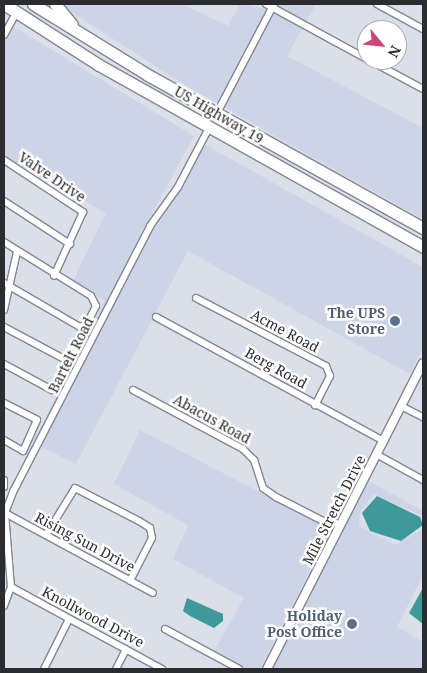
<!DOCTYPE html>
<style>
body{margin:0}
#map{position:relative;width:427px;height:673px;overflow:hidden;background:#dadfe9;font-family:"Noto Serif",serif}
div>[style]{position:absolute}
.built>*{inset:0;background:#ccd4e5}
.water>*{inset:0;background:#3e9a9a}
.roads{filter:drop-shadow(1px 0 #81868f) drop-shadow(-1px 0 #81868f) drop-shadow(0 1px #81868f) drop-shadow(0 -1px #81868f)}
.minor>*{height:6px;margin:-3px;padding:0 3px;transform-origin:3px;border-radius:3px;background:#fff}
.tertiary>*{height:8px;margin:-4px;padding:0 4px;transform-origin:4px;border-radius:4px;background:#fff}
.trunk>*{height:11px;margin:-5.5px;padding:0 5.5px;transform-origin:5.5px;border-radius:5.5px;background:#fff}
.dots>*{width:14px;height:14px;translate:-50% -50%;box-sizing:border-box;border:2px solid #fff;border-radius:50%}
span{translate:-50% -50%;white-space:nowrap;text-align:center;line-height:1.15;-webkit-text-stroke:5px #fff;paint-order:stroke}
.street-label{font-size:14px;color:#2b2c30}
.service-label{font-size:14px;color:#4e5e75;font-weight:700}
.right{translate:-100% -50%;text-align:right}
.frame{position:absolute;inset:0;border:5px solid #2b2c30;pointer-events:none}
.north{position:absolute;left:357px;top:20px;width:50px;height:50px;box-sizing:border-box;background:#fff;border:1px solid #aaabac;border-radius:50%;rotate:118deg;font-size:14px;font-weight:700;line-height:20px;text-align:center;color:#2b2c30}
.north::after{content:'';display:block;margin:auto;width:18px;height:22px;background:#cf4477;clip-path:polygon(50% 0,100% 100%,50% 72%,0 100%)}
</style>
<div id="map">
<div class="built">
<i style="clip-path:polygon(59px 4px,182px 4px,228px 26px,240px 4px,266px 9px,269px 4px,316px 4px,287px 56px,423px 128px,423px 219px,183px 84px)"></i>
<i style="clip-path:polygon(4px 21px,194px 136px,142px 232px,147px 235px,204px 144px,423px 267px,423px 347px,410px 374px,188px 251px,76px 464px,33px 443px,105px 300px,72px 283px,106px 213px,4px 156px)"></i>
<i style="clip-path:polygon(140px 430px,331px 529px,260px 669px,235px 669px,212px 655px,244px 598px,173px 559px,188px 525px,114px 484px)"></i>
<i style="clip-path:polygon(367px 480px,423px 511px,423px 516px,374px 494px,360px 511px,359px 526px,395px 545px,423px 529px,423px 575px,397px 627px,423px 642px,423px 668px,270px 669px)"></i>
</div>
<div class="water">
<i style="clip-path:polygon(377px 496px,420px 517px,423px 525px,401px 541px,370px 531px,362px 513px)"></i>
<i style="clip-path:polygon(423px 588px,423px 624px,409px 613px)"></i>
<i style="clip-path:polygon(187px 598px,223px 614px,223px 621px,214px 628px,190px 616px,183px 611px)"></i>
</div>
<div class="roads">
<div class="minor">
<i style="left:266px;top:4px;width:115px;rotate:28.6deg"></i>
<i style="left:377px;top:4px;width:52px;rotate:28.5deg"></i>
<i style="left:4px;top:35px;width:26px;rotate:-61deg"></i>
<i style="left:369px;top:60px;width:61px;rotate:28.2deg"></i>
<i style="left:217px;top:113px;width:123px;rotate:-62.4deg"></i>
<i style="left:4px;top:160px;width:95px;rotate:33.4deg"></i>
<i style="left:83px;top:212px;width:70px;rotate:114.4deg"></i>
<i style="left:4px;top:201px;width:79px;rotate:33.1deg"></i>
<i style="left:4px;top:242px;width:102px;rotate:31.8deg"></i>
<i style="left:91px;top:296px;width:11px;rotate:63deg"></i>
<i style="left:96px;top:306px;width:20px;rotate:117deg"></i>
<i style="left:87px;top:324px;width:8px;rotate:157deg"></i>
<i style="left:80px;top:327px;width:88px;rotate:-149.9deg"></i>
<i style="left:196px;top:298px;width:147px;rotate:27.6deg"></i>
<i style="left:326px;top:366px;width:11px;rotate:68deg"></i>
<i style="left:330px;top:376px;width:33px;rotate:117deg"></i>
<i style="left:4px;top:310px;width:59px;rotate:-77.4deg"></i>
<i style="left:156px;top:317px;width:259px;rotate:28.6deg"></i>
<i style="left:4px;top:327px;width:72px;rotate:28deg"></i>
<i style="left:68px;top:361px;width:33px;rotate:119deg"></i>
<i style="left:52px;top:390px;width:55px;rotate:-151.6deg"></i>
<i style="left:133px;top:390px;width:125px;rotate:28.2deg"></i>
<i style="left:243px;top:449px;width:16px;rotate:45deg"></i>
<i style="left:254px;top:460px;width:29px;rotate:72deg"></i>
<i style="left:263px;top:488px;width:16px;rotate:35deg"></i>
<i style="left:276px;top:497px;width:55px;rotate:27deg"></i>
<i style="left:325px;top:522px;width:16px;rotate:7deg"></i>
<i style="left:4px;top:403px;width:37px;rotate:27deg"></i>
<i style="left:37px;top:420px;width:34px;rotate:114deg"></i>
<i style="left:23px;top:451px;width:22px;rotate:-150deg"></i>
<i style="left:401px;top:406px;width:25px;rotate:27deg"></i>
<i style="left:376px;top:454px;width:54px;rotate:29deg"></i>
<i style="left:4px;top:480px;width:7px;rotate:90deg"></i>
<i style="left:5px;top:513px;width:168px;rotate:28.4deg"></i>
<i style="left:46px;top:535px;width:55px;rotate:-58.3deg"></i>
<i style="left:75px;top:488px;width:72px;rotate:27.3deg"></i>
<i style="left:139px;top:521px;width:13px;rotate:32deg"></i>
<i style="left:150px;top:528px;width:10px;rotate:79deg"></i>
<i style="left:152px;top:538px;width:48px;rotate:117.1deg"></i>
<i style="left:11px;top:587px;width:172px;rotate:28.5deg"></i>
<i style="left:4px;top:606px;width:20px;rotate:-70deg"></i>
<i style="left:11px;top:587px;width:74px;rotate:-94.6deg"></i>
<i style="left:5px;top:513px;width:25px;rotate:-69deg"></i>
<i style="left:14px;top:490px;width:297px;rotate:-62.7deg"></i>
<i style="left:150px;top:226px;width:48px;rotate:-54.3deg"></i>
<i style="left:178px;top:187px;width:67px;rotate:-62.3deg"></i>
<i style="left:165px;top:629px;width:84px;rotate:28.4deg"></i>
<i style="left:44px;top:669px;width:56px;rotate:-63.4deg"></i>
<i style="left:116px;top:669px;width:22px;rotate:-63deg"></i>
</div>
<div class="tertiary">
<i style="left:267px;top:669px;width:343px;rotate:-63deg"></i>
</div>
<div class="trunk">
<i style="left:4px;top:4px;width:113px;rotate:32.7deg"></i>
<i style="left:99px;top:65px;width:372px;rotate:29.3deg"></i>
<i style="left:33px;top:4px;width:135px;rotate:31.7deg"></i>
<i style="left:148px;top:75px;width:315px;rotate:29.1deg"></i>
<i style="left:55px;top:4px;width:26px;rotate:50deg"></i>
</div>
</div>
<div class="dots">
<i style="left:395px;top:321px;background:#5c6f8a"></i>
<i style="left:352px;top:624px;background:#5c6f8a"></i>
</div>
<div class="street-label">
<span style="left:219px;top:115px;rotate:30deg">US Highway 19</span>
<span style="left:52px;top:177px;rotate:34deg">Valve Drive</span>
<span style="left:285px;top:331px;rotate:28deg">Acme Road</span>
<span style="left:71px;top:355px;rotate:-63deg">Bartelt Road</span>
<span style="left:276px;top:368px;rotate:29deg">Berg Road</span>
<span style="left:212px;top:419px;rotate:29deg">Abacus Road</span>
<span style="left:334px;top:510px;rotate:-63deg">Mile Stretch Drive</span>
<span style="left:85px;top:542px;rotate:28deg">Rising Sun Drive</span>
<span style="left:93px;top:617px;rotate:28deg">Knollwood Drive</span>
</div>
<div class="service-label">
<span class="right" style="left:385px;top:321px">The UPS<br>Store</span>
<span class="right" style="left:342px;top:624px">Holiday<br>Post Office</span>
</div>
<div class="frame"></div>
<div class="north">N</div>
</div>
